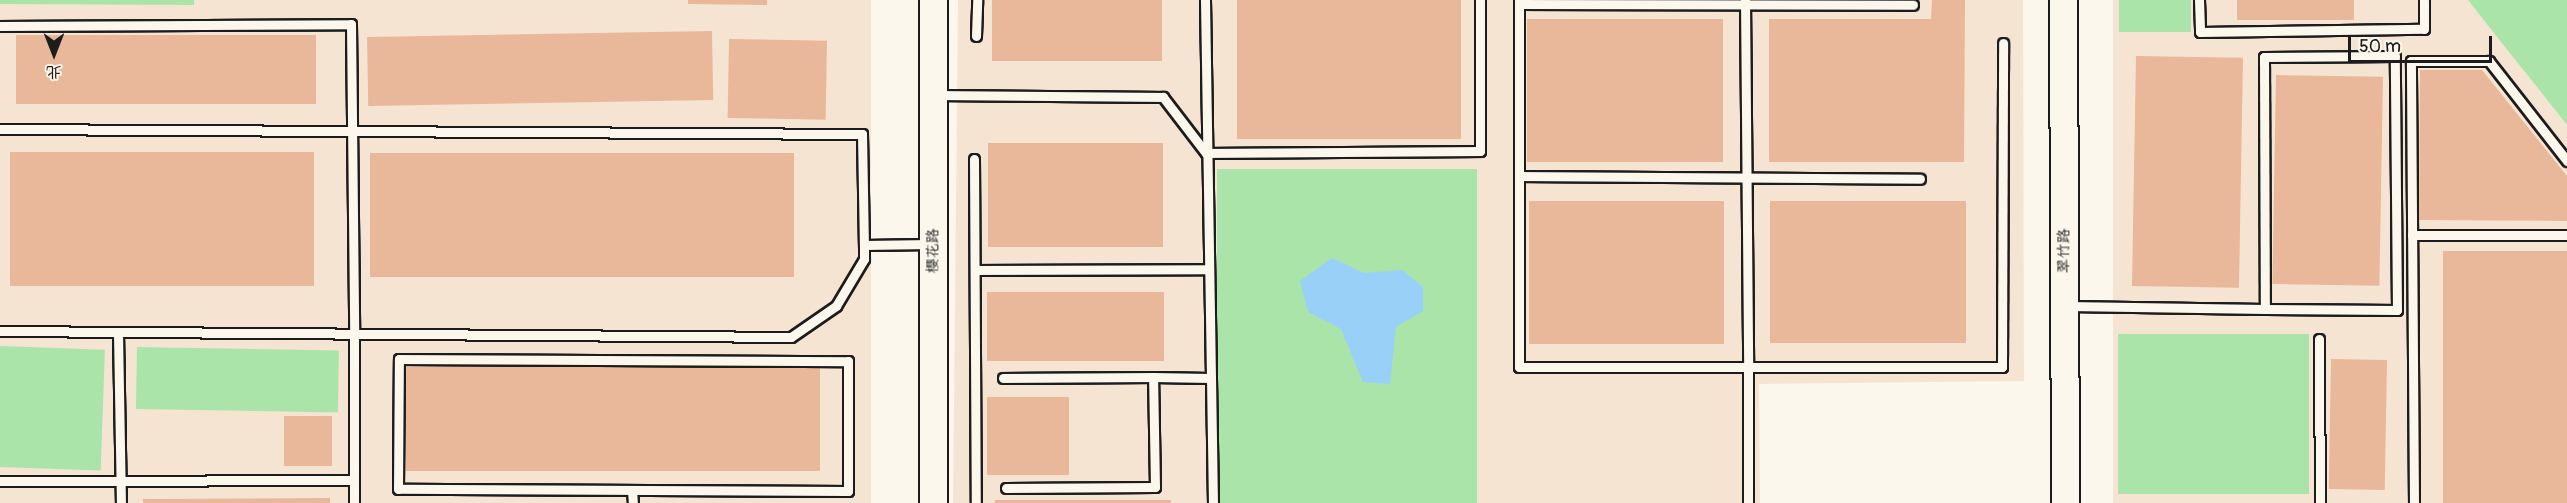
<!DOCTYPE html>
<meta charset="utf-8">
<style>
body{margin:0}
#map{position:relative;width:2567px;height:503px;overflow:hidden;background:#fbf7ec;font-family:Pangolin,"LXGW WenKai TC",sans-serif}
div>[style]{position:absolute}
.built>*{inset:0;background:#f6e4d3;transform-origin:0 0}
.green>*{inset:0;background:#aae4a9;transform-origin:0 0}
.water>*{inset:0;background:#98d0f7}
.building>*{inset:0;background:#e9b79a;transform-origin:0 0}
.roads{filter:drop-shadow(2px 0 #1c1c1c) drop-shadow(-2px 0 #1c1c1c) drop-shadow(0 2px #1c1c1c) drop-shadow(0 -2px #1c1c1c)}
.lane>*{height:9px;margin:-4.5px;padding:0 4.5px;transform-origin:4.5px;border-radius:4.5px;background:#fbf7ec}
.secondary>*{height:27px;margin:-13.5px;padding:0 13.5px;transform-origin:13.5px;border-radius:13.5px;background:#fbf7ec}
span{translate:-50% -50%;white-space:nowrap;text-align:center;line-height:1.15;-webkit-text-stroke:4.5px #fbf7ec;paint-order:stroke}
.street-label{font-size:15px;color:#1c1c1c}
.north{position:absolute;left:24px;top:24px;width:60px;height:60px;-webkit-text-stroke:4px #fbf7ec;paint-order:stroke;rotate:180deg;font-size:16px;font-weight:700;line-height:24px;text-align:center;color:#1c1c1c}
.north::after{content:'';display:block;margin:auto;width:21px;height:27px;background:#1c1c1c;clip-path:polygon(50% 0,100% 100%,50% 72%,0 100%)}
.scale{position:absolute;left:2348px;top:36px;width:144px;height:27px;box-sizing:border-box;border:3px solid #1c1c1c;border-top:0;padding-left:8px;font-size:18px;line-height:21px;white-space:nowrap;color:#1c1c1c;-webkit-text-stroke:4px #fbf7ec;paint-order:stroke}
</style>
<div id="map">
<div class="built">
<i style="left:0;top:0;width:871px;height:503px"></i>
<i style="clip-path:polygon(958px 0,2023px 0,2024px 381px,1759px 384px,1760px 503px,953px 503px)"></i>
<i style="clip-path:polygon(2113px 0,2468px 0,2567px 125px,2567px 503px,2113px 503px)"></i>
</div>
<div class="green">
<i style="clip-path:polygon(0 0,194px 0,194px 5px,0 4px)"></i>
<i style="left:2119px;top:0;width:72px;height:32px"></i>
<i style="clip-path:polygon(2468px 0,2567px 0,2567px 125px,2501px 42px)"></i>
<i style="left:1477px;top:169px;width:334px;height:260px;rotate:90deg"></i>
<i style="left:2309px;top:334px;width:160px;height:191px;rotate:90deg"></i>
<i style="left:0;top:346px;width:105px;height:121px;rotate:2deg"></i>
<i style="left:137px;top:347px;width:202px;height:62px;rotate:1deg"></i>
</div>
<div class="water">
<i style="clip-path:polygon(1332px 258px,1364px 273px,1402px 270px,1423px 287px,1423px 311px,1396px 327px,1390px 384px,1363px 382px,1341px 329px,1308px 312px,1300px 281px)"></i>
</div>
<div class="building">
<i style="clip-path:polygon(688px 0,767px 0,767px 5px,688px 4px)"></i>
<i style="left:992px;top:0;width:170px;height:61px"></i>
<i style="left:1237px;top:0;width:224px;height:139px"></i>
<i style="clip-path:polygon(1932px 0,1965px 0,1964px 162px,1769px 162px,1769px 19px,1931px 19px)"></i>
<i style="left:2237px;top:0;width:117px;height:20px"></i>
<i style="left:1527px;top:19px;width:196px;height:143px"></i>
<i style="left:712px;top:31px;width:69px;height:345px;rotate:89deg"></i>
<i style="left:16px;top:35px;width:300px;height:69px"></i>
<i style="left:729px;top:39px;width:98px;height:79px;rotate:1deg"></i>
<i style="left:2136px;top:56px;width:107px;height:230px;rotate:1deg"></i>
<i style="clip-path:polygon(2420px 70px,2482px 70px,2567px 176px,2567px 221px,2419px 220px)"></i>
<i style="left:2276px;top:75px;width:107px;height:209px;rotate:1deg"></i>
<i style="left:988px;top:143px;width:175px;height:104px"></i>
<i style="left:314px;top:152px;width:134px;height:304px;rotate:90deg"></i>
<i style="left:370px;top:153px;width:424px;height:124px"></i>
<i style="left:1529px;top:201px;width:195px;height:143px"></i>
<i style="left:1770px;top:201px;width:196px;height:142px"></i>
<i style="left:2443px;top:251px;width:124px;height:252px"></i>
<i style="left:1164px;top:292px;width:69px;height:177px;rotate:90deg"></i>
<i style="left:2331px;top:359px;width:56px;height:130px;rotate:1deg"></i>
<i style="left:406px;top:367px;width:414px;height:104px"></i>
<i style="left:987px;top:397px;width:82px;height:78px"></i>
<i style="left:284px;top:416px;width:48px;height:50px"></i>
<i style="clip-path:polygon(330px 498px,330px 503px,143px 503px,143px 499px)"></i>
<i style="left:995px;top:500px;width:176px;height:3px"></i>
</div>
<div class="roads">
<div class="lane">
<i style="left:1205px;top:0;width:503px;rotate:89.09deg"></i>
<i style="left:1519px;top:0;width:367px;rotate:90deg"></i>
<i style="left:1519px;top:367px;width:229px"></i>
<i style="left:1748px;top:367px;width:136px;rotate:90deg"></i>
<i style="left:1745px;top:0;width:367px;rotate:89.5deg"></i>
<i style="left:1748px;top:367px;width:254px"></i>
<i style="left:2002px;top:367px;width:324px;rotate:-89.8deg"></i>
<i style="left:2199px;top:0;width:32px;rotate:88deg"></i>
<i style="left:2200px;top:32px;width:224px;rotate:-0.8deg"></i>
<i style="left:2424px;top:29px;width:29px;rotate:-90deg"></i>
<i style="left:1519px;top:4px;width:394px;rotate:0.1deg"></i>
<i style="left:0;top:26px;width:351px;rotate:-0.3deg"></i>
<i style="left:351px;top:24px;width:310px;rotate:89.4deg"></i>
<i style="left:354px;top:334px;width:146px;rotate:90deg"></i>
<i style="left:354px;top:480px;width:354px;rotate:179.8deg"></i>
<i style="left:976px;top:36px;width:36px;rotate:-88deg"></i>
<i style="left:936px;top:95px;width:227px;rotate:0.5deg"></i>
<i style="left:1163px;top:97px;width:71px;rotate:52.5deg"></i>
<i style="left:0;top:129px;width:862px;rotate:0.33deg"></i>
<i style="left:862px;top:134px;width:111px;rotate:89deg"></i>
<i style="left:1206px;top:153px;width:274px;rotate:-0.4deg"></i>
<i style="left:1480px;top:151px;width:151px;rotate:-90deg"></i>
<i style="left:974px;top:159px;width:344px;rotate:89.7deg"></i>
<i style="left:1519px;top:176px;width:401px;rotate:0.4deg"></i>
<i style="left:2412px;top:235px;width:155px"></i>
<i style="left:975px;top:270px;width:233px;rotate:-0.2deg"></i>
<i style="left:2067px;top:306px;width:198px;rotate:0.9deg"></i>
<i style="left:2265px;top:309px;width:132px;rotate:0.4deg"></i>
<i style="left:2397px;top:310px;width:254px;rotate:-90.5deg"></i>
<i style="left:2395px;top:56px;width:131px;rotate:179.6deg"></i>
<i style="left:2264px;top:57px;width:252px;rotate:89.8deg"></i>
<i style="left:0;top:331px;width:791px;rotate:0.43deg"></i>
<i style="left:791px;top:337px;width:55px;rotate:-34.6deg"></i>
<i style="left:836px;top:306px;width:55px;rotate:-59.2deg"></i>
<i style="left:864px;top:259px;width:14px;rotate:-90deg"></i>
<i style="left:864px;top:245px;width:67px;rotate:-0.9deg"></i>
<i style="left:118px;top:333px;width:170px;rotate:89deg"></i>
<i style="left:2319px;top:339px;width:164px;rotate:89.7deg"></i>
<i style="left:399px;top:359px;width:449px;rotate:0.3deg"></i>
<i style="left:848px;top:361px;width:130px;rotate:90deg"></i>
<i style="left:848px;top:491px;width:450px;rotate:-179.7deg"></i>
<i style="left:398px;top:489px;width:130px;rotate:-89.6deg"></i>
<i style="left:1003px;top:378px;width:150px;rotate:-0.4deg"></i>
<i style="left:354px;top:480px;width:23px;rotate:90deg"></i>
<i style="left:1006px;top:488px;width:149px;rotate:-0.4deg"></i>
<i style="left:1155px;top:487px;width:110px;rotate:-91deg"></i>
<i style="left:1153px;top:377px;width:57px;rotate:1deg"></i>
<i style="left:632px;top:490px;width:13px;rotate:86deg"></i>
<i style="left:2414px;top:503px;width:442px;rotate:-90.4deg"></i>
<i style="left:2411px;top:61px;width:78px"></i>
<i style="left:2489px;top:61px;width:127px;rotate:52deg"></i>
</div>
<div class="secondary">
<i style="left:2063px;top:0;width:503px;rotate:89.77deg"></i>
<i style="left:933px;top:503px;width:503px;rotate:-90deg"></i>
</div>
</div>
<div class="street-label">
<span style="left:933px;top:251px;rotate:-90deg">樱花路</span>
<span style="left:2064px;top:251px;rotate:-90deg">翠竹路</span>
</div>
<div class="north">北</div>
<div class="scale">50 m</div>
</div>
